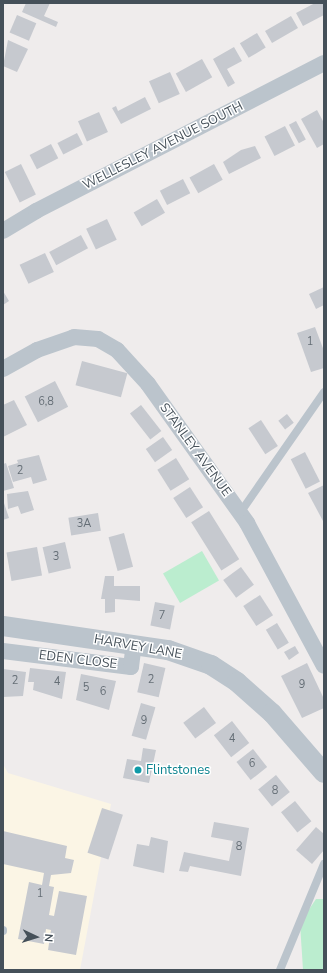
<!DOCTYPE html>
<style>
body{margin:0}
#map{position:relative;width:327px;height:973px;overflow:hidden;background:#efecec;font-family:"Nunito Sans",sans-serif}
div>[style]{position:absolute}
.commercial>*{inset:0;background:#fbf5e5}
.green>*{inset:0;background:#bbedcf;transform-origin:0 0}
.building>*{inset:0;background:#c6c9cf;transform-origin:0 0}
.service>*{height:8px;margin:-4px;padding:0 4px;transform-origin:4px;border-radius:4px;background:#bbc4cc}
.minor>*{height:16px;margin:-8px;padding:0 8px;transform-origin:8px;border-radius:8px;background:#bbc4cc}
.tertiary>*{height:20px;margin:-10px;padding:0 10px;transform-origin:10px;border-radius:10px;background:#bbc4cc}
.dots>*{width:11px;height:11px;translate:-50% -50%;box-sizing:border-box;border:2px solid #fff;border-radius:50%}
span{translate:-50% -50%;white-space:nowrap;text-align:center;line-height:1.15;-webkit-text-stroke:3px #fff;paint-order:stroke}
.number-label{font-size:11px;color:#656e76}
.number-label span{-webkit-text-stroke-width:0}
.street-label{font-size:13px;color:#455059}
.culture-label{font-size:13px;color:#0d838f}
.left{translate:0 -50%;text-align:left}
.frame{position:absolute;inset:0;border:4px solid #455059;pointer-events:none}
.north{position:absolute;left:16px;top:917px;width:40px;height:40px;-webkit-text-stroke:3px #fff;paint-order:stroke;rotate:94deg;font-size:11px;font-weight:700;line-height:16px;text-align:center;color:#455059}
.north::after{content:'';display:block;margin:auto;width:14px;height:18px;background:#455059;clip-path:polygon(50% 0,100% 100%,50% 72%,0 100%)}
</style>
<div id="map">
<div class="commercial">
<i style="clip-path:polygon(3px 764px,8px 773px,111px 804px,80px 970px,3px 970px)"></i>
</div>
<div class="green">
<i style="left:202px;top:551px;width:34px;height:45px;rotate:60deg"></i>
<i style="clip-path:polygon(316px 899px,324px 899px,324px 970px,303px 970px,300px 923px)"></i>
</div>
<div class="building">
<i style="clip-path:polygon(26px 3px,50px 3px,44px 16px,58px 22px,56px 27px,22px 12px)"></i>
<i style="clip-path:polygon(315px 3px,324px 3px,324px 15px,303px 26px,296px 13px)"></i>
<i style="left:17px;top:15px;width:21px;height:19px;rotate:23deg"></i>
<i style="left:291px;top:16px;width:14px;height:30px;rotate:60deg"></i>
<i style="left:257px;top:33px;width:17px;height:20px;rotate:59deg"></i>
<i style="clip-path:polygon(8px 40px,28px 49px,17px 72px,3px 66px)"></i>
<i style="clip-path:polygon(234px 47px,242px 61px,227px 69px,235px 83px,228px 87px,213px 59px)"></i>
<i style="left:202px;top:59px;width:21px;height:30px;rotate:61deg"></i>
<i style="left:170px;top:72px;width:24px;height:23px;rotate:66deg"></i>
<i style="clip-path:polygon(145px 97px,151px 109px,121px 124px,112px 108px,116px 106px,118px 111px)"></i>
<i style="clip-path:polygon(317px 110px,324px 123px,324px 144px,317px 148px,301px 119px)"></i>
<i style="left:99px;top:112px;width:22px;height:23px;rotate:66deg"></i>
<i style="left:296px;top:121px;width:21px;height:8px;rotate:62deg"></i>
<i style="left:285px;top:126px;width:22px;height:23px;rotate:63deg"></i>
<i style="left:77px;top:133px;width:13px;height:22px;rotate:63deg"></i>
<i style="left:51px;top:144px;width:16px;height:24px;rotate:63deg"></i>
<i style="clip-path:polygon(255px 146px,261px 158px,229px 174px,223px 162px,241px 150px)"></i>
<i style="left:21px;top:164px;width:34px;height:18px;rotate:64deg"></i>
<i style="left:214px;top:164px;width:18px;height:28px;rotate:61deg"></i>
<i style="left:183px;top:179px;width:16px;height:26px;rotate:63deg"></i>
<i style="left:157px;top:199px;width:16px;height:27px;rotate:60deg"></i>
<i style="left:107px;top:219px;width:23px;height:23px;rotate:65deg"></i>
<i style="left:81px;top:235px;width:15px;height:36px;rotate:62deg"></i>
<i style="left:45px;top:253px;width:21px;height:28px;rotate:65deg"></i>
<i style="clip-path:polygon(324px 287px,324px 305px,316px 309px,309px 294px)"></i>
<i style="clip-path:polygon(3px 291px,9px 301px,3px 305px)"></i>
<i style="clip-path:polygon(315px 327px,324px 351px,324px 368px,311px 372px,297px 333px)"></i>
<i style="left:82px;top:361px;width:47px;height:25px;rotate:15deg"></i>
<i style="left:55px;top:381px;width:29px;height:34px;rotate:63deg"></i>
<i style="clip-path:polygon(14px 400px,27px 425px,3px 437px,3px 405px)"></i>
<i style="left:141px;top:405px;width:33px;height:14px;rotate:52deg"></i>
<i style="left:287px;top:414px;width:11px;height:11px;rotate:52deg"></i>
<i style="left:261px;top:420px;width:31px;height:15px;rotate:57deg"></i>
<i style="left:163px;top:437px;width:16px;height:21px;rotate:55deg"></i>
<i style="left:305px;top:452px;width:33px;height:16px;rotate:63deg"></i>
<i style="clip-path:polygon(39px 455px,47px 480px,33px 484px,31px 477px,13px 482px,8px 466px,18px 463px,17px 460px)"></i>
<i style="left:176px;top:458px;width:25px;height:22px;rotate:58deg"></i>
<i style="clip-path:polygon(6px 463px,14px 488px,3px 491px,3px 464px)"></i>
<i style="clip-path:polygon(324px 485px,324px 521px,323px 521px,308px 493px)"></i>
<i style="left:190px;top:487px;width:24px;height:20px;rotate:57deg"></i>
<i style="clip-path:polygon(28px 491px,34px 510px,21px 514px,18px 506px,8px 509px,7px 494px)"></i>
<i style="clip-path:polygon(3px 500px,9px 518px,3px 520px)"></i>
<i style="left:209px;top:511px;width:57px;height:21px;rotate:58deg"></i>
<i style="left:98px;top:513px;width:18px;height:30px;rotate:81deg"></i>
<i style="left:124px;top:533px;width:35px;height:16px;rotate:75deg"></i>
<i style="left:65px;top:542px;width:27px;height:23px;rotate:77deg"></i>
<i style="left:37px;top:547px;width:29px;height:31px;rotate:80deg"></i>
<i style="left:241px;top:567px;width:22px;height:22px;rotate:54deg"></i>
<i style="clip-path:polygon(105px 576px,114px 576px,114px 586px,140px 586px,140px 601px,115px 599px,115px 612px,105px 613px,105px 599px,101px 599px)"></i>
<i style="left:260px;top:595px;width:24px;height:20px;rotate:57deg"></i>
<i style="left:155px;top:602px;width:20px;height:24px;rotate:11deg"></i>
<i style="left:277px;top:623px;width:23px;height:13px;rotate:59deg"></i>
<i style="clip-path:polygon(295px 646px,299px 653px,289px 660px,284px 652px)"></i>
<i style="left:144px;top:663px;width:22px;height:30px;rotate:13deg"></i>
<i style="clip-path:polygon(307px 663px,324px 699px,324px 708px,302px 718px,281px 676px)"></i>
<i style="clip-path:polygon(30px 668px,66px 672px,62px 699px,33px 690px,34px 682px,28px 682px)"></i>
<i style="clip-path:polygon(3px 669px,26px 672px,23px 696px,3px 697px)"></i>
<i style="clip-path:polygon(81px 674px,116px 681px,109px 710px,76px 700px)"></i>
<i style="left:141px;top:703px;width:15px;height:34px;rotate:16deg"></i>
<i style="left:204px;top:707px;width:20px;height:26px;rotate:53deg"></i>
<i style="left:232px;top:721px;width:28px;height:23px;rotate:52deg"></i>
<i style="clip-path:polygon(143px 748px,156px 750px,149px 783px,123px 778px,127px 759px,141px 761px)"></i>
<i style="left:253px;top:749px;width:23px;height:21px;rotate:52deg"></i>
<i style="left:276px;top:775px;width:22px;height:23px;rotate:51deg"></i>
<i style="left:295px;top:801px;width:26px;height:18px;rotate:51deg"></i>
<i style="left:102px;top:808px;width:22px;height:47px;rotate:18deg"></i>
<i style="clip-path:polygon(214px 822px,249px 828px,241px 876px,190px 866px,188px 872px,179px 871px,184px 852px,229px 861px,233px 841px,211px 837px)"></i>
<i style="clip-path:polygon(316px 827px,324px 834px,324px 850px,312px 864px,296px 850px)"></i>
<i style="clip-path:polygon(3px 831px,67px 846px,65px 858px,74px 860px,71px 873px,51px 875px,49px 886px,54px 887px,49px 915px,54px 916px,59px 891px,87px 896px,76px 955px,48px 950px,51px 930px,46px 929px,44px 944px,18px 939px,29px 882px,42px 885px,44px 873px,3px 864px)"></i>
<i style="clip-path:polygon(151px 837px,168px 841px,164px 873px,133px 866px,137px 844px,149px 846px)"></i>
</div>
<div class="service">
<i style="left:240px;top:513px;width:147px;rotate:-55.2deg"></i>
<i style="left:3px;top:931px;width:1px;rotate:-90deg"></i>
<i style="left:280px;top:970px;width:115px;rotate:-67.5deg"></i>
</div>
<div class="minor">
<i style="left:3px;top:231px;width:39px;rotate:-31deg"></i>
<i style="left:36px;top:211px;width:324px;rotate:-27.2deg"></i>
<i style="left:3px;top:369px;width:39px;rotate:-29deg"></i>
<i style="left:37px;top:350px;width:39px;rotate:-19deg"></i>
<i style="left:74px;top:337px;width:24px;rotate:5deg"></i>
<i style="left:98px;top:339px;width:22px;rotate:30deg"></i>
<i style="left:117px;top:350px;width:46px;rotate:47.6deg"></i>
<i style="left:148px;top:384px;width:171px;rotate:54.5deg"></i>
<i style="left:247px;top:523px;width:162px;rotate:61.7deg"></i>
<i style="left:3px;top:651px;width:129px;rotate:7.1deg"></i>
<i style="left:131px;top:667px;width:23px;rotate:-83deg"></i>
</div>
<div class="tertiary">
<i style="left:3px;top:626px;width:167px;rotate:8.3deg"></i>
<i style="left:168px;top:650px;width:46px;rotate:19.2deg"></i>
<i style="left:211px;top:665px;width:31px;rotate:33deg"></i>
<i style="left:237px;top:682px;width:47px;rotate:41.5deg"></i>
<i style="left:272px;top:713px;width:79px;rotate:49.1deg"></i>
</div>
<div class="dots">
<i style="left:138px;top:770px;background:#0f9aa8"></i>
</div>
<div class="number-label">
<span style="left:310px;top:342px">1</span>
<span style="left:46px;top:402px">6,8</span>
<span style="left:20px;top:471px">2</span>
<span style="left:84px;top:524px">3A</span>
<span style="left:56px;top:557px">3</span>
<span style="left:162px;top:616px">7</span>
<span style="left:151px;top:680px">2</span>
<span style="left:15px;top:681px">2</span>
<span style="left:57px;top:682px">4</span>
<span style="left:302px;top:685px">9</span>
<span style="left:86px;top:688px">5</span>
<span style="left:103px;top:692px">6</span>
<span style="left:144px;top:721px">9</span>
<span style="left:232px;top:739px">4</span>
<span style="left:252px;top:764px">6</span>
<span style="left:275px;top:791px">8</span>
<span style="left:239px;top:847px">8</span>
<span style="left:40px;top:894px">1</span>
</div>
<div class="street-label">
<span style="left:163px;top:146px;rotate:-27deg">WELLESLEY AVENUE SOUTH</span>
<span style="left:195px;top:450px;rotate:54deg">STANLEY AVENUE</span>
<span style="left:138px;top:647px;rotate:10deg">HARVEY LANE</span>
<span style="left:78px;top:660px;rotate:7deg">EDEN CLOSE</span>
</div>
<div class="culture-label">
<span class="left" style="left:146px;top:770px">Flintstones</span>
</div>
<div class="frame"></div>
<div class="north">N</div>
</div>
